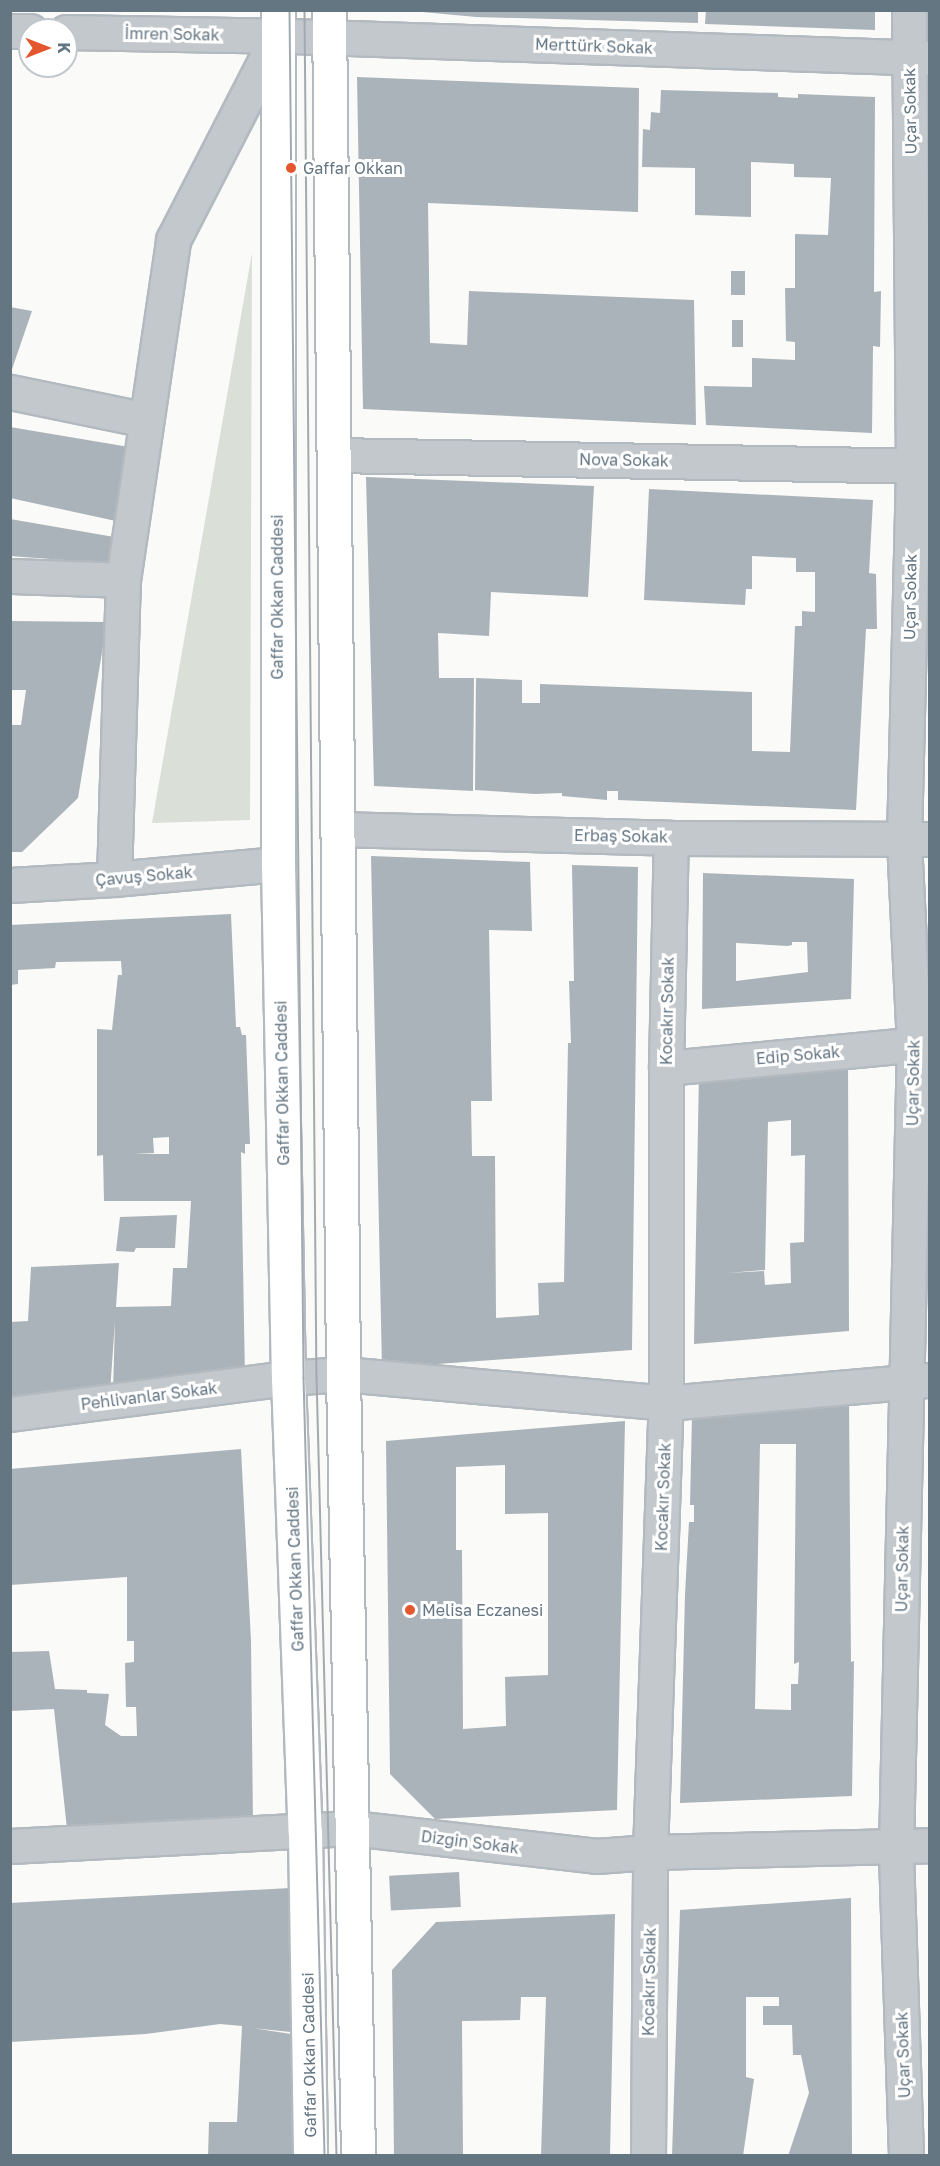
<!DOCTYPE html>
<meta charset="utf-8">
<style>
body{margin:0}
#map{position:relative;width:940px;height:2166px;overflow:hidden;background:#fafaf8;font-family:"Golos Text",sans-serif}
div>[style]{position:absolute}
.green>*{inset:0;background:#dadfd7}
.building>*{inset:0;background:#aab3b9;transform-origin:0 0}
.roads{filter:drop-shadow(2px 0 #b3babf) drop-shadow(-2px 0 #b3babf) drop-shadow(0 2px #b3babf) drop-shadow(0 -2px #b3babf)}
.minor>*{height:33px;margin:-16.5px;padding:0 16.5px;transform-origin:16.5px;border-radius:16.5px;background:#c3c8cc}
.secondary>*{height:33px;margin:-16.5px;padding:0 16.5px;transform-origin:16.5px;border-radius:16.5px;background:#fff}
.tram>*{height:1.5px;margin:-0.75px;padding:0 0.75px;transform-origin:0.75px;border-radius:0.75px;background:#a2aab0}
.dots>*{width:16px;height:16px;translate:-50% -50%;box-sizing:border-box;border:3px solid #fff;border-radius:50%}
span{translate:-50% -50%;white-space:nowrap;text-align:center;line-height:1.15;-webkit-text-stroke:6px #fff;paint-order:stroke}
.street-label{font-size:16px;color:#657683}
.poi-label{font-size:16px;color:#657683}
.left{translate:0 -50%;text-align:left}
.frame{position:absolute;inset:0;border:12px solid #657683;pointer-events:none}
.north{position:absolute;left:18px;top:18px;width:60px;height:60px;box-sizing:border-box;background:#fff;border:2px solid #c1c8cd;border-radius:50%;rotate:90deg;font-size:16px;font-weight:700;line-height:24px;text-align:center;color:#657683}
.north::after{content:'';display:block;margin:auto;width:21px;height:27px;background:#e4572e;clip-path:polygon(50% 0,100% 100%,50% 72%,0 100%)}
</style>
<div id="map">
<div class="green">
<i style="clip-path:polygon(252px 253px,250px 820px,152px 823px,196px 572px)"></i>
</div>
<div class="building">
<i style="clip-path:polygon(401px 10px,698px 10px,698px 23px,476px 17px)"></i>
<i style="clip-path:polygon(706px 10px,875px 10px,875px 30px,705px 24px)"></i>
<i style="clip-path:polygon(357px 77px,639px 88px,638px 212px,428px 203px,430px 343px,467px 345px,469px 291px,694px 300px,696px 425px,363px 409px)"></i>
<i style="clip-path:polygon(661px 90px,778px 93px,778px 97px,798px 98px,798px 94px,875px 97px,874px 292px,881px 291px,880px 347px,873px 346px,872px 433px,706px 425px,704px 386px,752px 387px,752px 358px,795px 360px,795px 342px,786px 341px,785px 288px,795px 288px,795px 234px,828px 235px,831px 178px,794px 177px,794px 164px,751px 162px,751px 217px,695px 215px,695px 168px,642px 167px,643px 129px,650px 130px,651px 112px,660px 113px)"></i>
<i style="left:731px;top:271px;width:14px;height:24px"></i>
<i style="clip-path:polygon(10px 307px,32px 311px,11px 372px,10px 371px)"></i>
<i style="left:732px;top:320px;width:11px;height:27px"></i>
<i style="clip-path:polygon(10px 427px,135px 448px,125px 523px,10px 498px)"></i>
<i style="clip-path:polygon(366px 477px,594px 486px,588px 597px,491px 592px,489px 636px,438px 633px,439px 678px,474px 678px,473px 791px,374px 786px)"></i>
<i style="clip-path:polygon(649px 489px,873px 500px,869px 573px,876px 574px,877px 629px,866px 629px,856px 810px,618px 800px,618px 791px,607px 791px,607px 800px,562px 796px,562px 793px,535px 794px,475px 790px,476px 678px,522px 680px,522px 703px,540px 703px,540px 684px,752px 692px,752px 751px,790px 752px,795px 626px,802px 626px,802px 611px,815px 612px,815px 572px,796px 572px,796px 558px,752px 556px,752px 589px,746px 589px,745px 605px,644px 600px)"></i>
<i style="clip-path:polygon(10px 519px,120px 538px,118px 564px,10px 556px)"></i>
<i style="clip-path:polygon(10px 621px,107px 622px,78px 798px,22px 852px,10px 852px,10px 725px,21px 725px,26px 690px,10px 690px)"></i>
<i style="clip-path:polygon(371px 856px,530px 862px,532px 931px,489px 930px,492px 1101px,471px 1101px,472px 1156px,495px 1156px,496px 1318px,539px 1315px,538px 1283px,564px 1282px,568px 1043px,571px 1043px,569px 981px,574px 981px,572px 865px,638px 867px,632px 1350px,382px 1368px)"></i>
<i style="clip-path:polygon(evenodd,703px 873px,854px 879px,851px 999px,702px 1009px,703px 873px,792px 942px,807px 942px,808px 972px,736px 981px,736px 943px,788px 946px,792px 945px,792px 942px)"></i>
<i style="clip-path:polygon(evenodd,231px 914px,236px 1027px,240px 1027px,242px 1035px,246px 1035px,250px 1144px,245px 1144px,245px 1154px,241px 1152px,245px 1378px,113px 1391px,115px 1321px,110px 1392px,22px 1399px,22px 1396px,10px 1396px,10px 1322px,28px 1321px,31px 1267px,119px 1263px,116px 1307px,171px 1306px,173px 1268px,187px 1268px,191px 1201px,104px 1201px,103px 1155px,97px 1156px,97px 1029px,112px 1030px,118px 975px,122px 975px,121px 961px,56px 962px,55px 968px,18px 970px,18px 984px,10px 985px,10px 925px,231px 914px,169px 1137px,169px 1154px,134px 1154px,154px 1153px,153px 1138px,169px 1137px)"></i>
<i style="clip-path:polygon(evenodd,848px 1060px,849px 1331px,694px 1344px,699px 1072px,848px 1060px,791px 1120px,791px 1156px,805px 1155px,804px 1242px,790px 1243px,791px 1283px,765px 1285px,764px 1271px,727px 1273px,765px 1270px,768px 1122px,791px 1120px)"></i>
<i style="clip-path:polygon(177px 1215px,175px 1248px,136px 1248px,134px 1252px,116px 1251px,120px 1217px)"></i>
<i style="clip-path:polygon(evenodd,849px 1401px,851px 1662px,854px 1661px,852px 1796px,680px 1803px,685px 1594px,689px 1522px,694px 1522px,694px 1505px,690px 1505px,692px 1415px,849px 1401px,760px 1444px,796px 1444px,794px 1664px,799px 1662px,798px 1684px,791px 1684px,791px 1710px,755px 1709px,760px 1444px)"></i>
<i style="clip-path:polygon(evenodd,625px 1421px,617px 1810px,435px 1819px,390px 1774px,386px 1441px,625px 1421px,505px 1465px,505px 1514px,548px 1513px,548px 1675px,505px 1677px,506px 1726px,463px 1729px,462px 1550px,456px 1550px,456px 1467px,505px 1465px)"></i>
<i style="clip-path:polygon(241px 1449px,251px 1641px,253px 1824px,68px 1838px,54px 1709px,10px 1711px,10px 1652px,49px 1651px,55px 1689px,87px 1690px,87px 1693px,109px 1694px,105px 1725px,121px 1736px,137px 1736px,136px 1707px,126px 1707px,125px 1663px,134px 1662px,134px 1641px,127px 1641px,127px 1577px,10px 1585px,10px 1469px)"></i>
<i style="left:459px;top:1872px;width:35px;height:70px;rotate:87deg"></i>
<i style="clip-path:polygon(290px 1888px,291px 2032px,252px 2028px,291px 2034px,293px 2156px,208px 2156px,209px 2122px,237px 2122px,242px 2026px,220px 2024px,146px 2034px,10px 2042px,10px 1903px)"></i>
<i style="clip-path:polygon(851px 1898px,852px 2156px,788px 2156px,809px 2093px,801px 2055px,793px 2055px,792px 2025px,763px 2025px,763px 2006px,779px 2006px,779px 1997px,746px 1997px,746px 2077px,754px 2079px,743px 2156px,672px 2156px,680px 1910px)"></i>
<i style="clip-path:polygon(615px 1914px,610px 2156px,541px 2156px,546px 1997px,521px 1997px,520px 2020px,462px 2021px,463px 2156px,394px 2156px,392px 1970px,436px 1922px)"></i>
</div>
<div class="roads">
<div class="minor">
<i style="left:10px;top:31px;width:20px"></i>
<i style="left:66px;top:32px;width:225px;rotate:1deg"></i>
<i style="left:291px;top:36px;width:639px;rotate:1.97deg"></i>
<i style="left:10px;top:392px;width:139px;rotate:11.6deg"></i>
<i style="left:334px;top:455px;width:596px;rotate:1.06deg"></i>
<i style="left:10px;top:576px;width:113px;rotate:2deg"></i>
<i style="left:337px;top:829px;width:334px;rotate:1.5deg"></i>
<i style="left:671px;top:838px;width:259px;rotate:0.2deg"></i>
<i style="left:114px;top:879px;width:299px;rotate:-88.3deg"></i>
<i style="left:123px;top:580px;width:344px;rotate:-81.6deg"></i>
<i style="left:173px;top:240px;width:229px;rotate:-62.8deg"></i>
<i style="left:10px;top:885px;width:104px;rotate:-3.3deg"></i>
<i style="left:114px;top:879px;width:165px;rotate:-5.2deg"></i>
<i style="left:666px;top:1068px;width:265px;rotate:-5.4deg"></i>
<i style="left:10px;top:1414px;width:280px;rotate:-7.4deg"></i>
<i style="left:288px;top:1378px;width:55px;rotate:-4.2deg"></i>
<i style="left:343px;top:1374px;width:324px;rotate:5.1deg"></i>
<i style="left:666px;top:1403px;width:265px;rotate:-5deg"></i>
<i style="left:10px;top:1846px;width:342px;rotate:-3deg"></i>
<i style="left:352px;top:1828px;width:246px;rotate:6.5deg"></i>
<i style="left:596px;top:1856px;width:54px;rotate:-4.2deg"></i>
<i style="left:650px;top:1852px;width:280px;rotate:-1.4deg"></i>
<i style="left:648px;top:2156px;width:304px;rotate:-89.6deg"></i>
<i style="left:650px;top:1852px;width:449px;rotate:-88deg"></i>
<i style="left:666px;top:1403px;width:335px;rotate:-90deg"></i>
<i style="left:666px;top:1068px;width:230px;rotate:-88.8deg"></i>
<i style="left:906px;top:2156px;width:308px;rotate:-91.9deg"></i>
<i style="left:896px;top:1848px;width:803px;rotate:-88.72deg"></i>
<i style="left:914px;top:1045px;width:206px;rotate:-92.8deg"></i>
<i style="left:904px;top:839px;width:374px;rotate:-88.6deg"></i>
<i style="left:913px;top:465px;width:455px;rotate:-90.5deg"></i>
</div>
<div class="secondary">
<i style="left:278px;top:10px;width:854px;rotate:90deg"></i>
<i style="left:278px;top:864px;width:514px;rotate:88.89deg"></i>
<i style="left:288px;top:1378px;width:454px;rotate:87.9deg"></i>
<i style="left:305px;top:1832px;width:324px;rotate:89.1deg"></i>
<i style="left:329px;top:10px;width:1364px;rotate:89.41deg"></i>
<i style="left:343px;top:1374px;width:782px;rotate:88.9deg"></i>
</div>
</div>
<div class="tram">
<i style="left:290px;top:10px;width:1368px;rotate:89.41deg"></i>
<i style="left:304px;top:1378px;width:778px;rotate:88.45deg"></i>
<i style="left:305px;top:10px;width:1366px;rotate:89.5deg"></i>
<i style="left:317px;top:1376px;width:780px;rotate:88.53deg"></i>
</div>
<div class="dots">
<i style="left:291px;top:168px;background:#e4572e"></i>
<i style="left:410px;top:1610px;background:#e4572e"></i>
</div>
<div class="street-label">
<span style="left:172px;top:34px;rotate:1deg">İmren Sokak</span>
<span style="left:594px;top:46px;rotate:2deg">Merttürk Sokak</span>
<span style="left:910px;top:111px;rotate:-91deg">Uçar Sokak</span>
<span style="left:624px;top:460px;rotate:1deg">Nova Sokak</span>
<span style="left:277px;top:597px;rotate:-90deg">Gaffar Okkan Caddesi</span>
<span style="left:910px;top:597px;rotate:-89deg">Uçar Sokak</span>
<span style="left:621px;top:836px;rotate:1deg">Erbaş Sokak</span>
<span style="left:144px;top:876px;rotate:-5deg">Çavuş Sokak</span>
<span style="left:667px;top:1011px;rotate:-89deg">Kocakır Sokak</span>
<span style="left:798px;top:1055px;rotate:-5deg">Edip Sokak</span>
<span style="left:282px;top:1083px;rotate:-91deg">Gaffar Okkan Caddesi</span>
<span style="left:913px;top:1083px;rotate:-89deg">Uçar Sokak</span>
<span style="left:149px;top:1396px;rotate:-7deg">Pehlivanlar Sokak</span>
<span style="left:663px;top:1497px;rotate:-88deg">Kocakır Sokak</span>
<span style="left:295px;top:1569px;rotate:-92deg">Gaffar Okkan Caddesi</span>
<span style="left:902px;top:1569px;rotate:-89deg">Uçar Sokak</span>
<span style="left:470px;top:1842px;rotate:7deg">Dizgin Sokak</span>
<span style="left:649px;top:1982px;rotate:-89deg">Kocakır Sokak</span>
<span style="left:309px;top:2055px;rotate:-91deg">Gaffar Okkan Caddesi</span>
<span style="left:903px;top:2055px;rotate:-92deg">Uçar Sokak</span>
</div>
<div class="poi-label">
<span class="left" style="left:303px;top:168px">Gaffar Okkan</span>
<span class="left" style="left:422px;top:1610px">Melisa Eczanesi</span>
</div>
<div class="frame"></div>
<div class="north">K</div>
</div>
